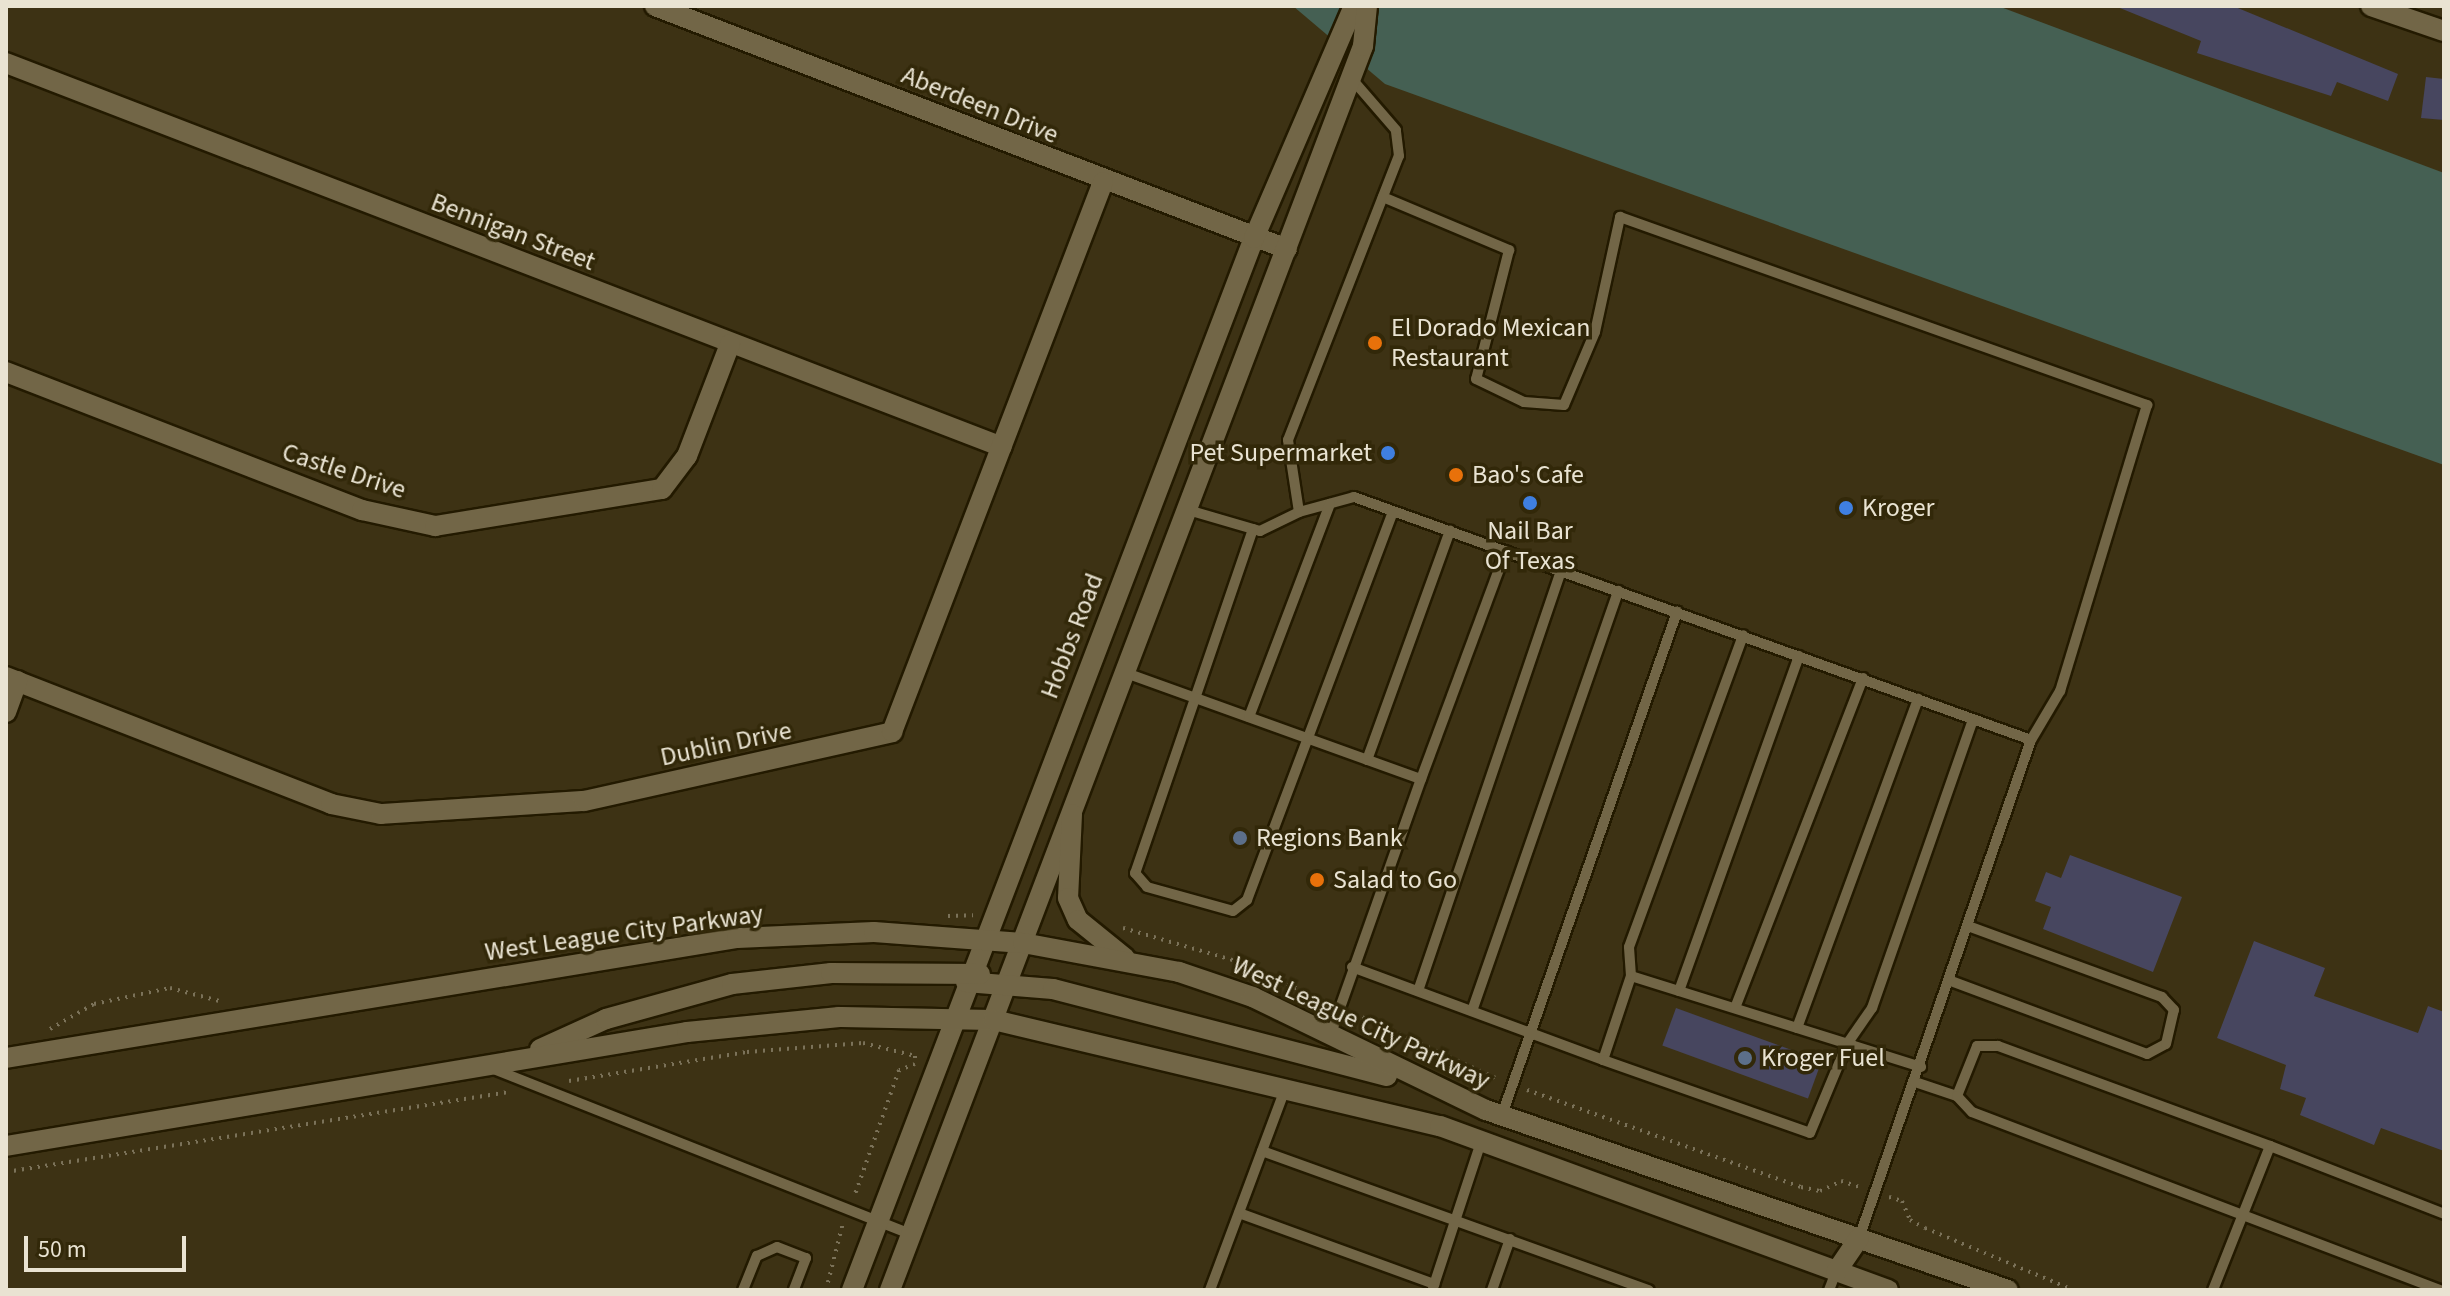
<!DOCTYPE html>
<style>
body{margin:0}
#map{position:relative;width:2450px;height:1296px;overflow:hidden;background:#3d3214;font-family:"Source Sans 3",sans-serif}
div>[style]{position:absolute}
.green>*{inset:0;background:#456053}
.building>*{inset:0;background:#47465f;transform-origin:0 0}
.path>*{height:4px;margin-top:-2px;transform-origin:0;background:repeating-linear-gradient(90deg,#7b7259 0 2px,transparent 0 8px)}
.roads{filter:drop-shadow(2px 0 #231a00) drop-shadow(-2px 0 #231a00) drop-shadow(0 2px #231a00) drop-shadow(0 -2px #231a00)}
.service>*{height:10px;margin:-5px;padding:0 5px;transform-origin:5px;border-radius:5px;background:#726647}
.minor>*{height:20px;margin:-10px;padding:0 10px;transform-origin:10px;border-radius:10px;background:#726647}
.tertiary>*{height:20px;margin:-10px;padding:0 10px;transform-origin:10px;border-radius:10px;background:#726647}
.secondary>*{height:20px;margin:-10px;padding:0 10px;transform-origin:10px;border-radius:10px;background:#726647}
.dots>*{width:22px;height:22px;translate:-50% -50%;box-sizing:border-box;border:4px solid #322809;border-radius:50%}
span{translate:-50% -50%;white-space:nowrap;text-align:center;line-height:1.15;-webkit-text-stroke:7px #322809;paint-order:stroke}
.street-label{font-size:26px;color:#e9e3d2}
.poi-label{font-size:26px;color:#e9e3d2}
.left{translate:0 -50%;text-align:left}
.right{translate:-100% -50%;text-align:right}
.frame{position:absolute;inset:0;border:8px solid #e9e3d2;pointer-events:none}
.scale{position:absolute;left:24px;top:1236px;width:162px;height:36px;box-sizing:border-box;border:4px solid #e9e3d2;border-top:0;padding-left:10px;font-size:24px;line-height:28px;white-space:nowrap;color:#e9e3d2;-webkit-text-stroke:6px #322809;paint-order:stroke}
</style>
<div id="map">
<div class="green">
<i style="clip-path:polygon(1293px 6px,1998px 6px,2444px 173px,2444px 465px,1385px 84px)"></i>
</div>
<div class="building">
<i style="clip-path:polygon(2115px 6px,2233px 6px,2398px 74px,2388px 101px,2337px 82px,2331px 96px,2197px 53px,2201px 41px)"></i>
<i style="clip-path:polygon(2426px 77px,2444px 79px,2444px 120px,2421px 118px)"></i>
<i style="clip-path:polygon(2070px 855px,2182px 897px,2153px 972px,2043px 929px,2051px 907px,2035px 901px,2046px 872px,2061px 878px)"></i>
<i style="clip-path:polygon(2254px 941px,2325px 968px,2314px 996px,2418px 1033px,2428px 1006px,2444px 1012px,2444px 1151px,2381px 1128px,2374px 1145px,2300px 1115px,2306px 1098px,2280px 1089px,2286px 1065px,2217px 1038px)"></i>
<i style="left:1676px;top:1008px;width:155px;height:40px;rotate:20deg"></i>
</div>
<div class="path">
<i style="left:948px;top:916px;width:25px;rotate:-2deg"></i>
<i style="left:1123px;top:928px;width:118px;rotate:16.3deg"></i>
<i style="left:1236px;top:961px;width:102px;rotate:24.3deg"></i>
<i style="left:1355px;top:1014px;width:159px;rotate:24.5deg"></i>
<i style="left:50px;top:1029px;width:51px;rotate:-29.6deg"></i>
<i style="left:94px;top:1004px;width:78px;rotate:-11.9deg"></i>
<i style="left:170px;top:988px;width:55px;rotate:14.8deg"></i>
<i style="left:569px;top:1081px;width:180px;rotate:-9.3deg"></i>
<i style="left:747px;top:1052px;width:116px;rotate:-4.4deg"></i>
<i style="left:863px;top:1043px;width:54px;rotate:14deg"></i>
<i style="left:915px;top:1056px;width:8px;rotate:90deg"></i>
<i style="left:915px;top:1064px;width:17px;rotate:159deg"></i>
<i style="left:899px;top:1070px;width:135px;rotate:109.5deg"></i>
<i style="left:1527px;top:1090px;width:291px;rotate:19.5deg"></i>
<i style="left:1801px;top:1187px;width:19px;rotate:12deg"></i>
<i style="left:1820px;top:1191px;width:23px;rotate:-25deg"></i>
<i style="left:1841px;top:1181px;width:22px;rotate:18deg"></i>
<i style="left:6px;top:1172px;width:509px;rotate:-9.04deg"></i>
<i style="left:1889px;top:1197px;width:14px;rotate:17deg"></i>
<i style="left:1902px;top:1201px;width:21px;rotate:67deg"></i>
<i style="left:1910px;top:1220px;width:17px;rotate:28deg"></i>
<i style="left:1925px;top:1228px;width:160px;rotate:22.7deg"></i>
<i style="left:826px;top:1290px;width:69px;rotate:-75.8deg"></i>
</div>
<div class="roads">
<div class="service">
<i style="left:1383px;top:197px;width:137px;rotate:22.8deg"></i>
<i style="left:1509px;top:250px;width:133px;rotate:104.3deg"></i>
<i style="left:1476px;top:379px;width:53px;rotate:25.6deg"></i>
<i style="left:1524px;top:402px;width:40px;rotate:4.3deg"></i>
<i style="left:1564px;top:405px;width:79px;rotate:-67deg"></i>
<i style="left:1595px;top:332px;width:118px;rotate:-77.7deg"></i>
<i style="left:1620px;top:217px;width:560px;rotate:19.63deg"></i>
<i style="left:2147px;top:405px;width:299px;rotate:106.9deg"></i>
<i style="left:2060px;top:691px;width:57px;rotate:120.6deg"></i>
<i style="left:1188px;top:510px;width:75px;rotate:16.3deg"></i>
<i style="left:1260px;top:531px;width:43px;rotate:-26deg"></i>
<i style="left:1299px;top:512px;width:73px;rotate:-98.7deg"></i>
<i style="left:1288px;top:440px;width:305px;rotate:-68.7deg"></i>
<i style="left:1399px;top:156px;width:26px;rotate:-97deg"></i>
<i style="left:1396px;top:130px;width:69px;rotate:-130.9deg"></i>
<i style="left:1299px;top:512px;width:57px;rotate:-15.3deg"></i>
<i style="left:1354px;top:497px;width:719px;rotate:19.74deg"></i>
<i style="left:2031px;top:740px;width:527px;rotate:109.05deg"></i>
<i style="left:1253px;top:529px;width:364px;rotate:108.9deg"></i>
<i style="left:1135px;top:873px;width:18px;rotate:49deg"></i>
<i style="left:1147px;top:887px;width:89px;rotate:15.6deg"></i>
<i style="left:1233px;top:911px;width:18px;rotate:-38deg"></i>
<i style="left:1247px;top:900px;width:415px;rotate:-69.4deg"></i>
<i style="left:1126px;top:673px;width:313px;rotate:19.8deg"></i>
<i style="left:1421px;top:779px;width:273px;rotate:109.5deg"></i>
<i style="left:1249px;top:717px;width:228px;rotate:-69.2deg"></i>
<i style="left:1367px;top:760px;width:244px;rotate:-70.1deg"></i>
<i style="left:1421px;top:779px;width:243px;rotate:-69.6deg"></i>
<i style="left:1352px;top:967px;width:268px;rotate:20.3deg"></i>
<i style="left:1603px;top:1060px;width:89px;rotate:-71.6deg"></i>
<i style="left:1631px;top:976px;width:304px;rotate:17.4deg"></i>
<i style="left:1631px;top:976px;width:29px;rotate:-94deg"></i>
<i style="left:1629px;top:947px;width:332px;rotate:-69.9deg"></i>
<i style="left:1951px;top:981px;width:209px;rotate:20.4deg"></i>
<i style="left:2147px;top:1054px;width:21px;rotate:-28deg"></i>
<i style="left:2166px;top:1044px;width:35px;rotate:-77deg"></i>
<i style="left:2174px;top:1010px;width:18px;rotate:-133deg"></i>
<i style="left:2162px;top:997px;width:203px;rotate:-159.9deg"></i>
<i style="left:1418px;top:991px;width:444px;rotate:-71.2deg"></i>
<i style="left:1679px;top:991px;width:356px;rotate:-70.3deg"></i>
<i style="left:1735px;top:1008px;width:354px;rotate:-68.8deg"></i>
<i style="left:1472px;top:1011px;width:445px;rotate:-70.8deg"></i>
<i style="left:1797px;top:1028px;width:351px;rotate:-69.8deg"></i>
<i style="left:1603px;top:1060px;width:219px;rotate:19.4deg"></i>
<i style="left:1810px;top:1133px;width:96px;rotate:-67.4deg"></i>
<i style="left:1847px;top:1044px;width:44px;rotate:-55.2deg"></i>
<i style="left:1872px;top:1008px;width:306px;rotate:-70.7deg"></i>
<i style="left:491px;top:1068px;width:452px;rotate:21.6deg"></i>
<i style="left:1915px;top:1082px;width:44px;rotate:18.4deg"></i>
<i style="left:1502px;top:1115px;width:533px;rotate:-70.82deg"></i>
<i style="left:2270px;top:1146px;width:290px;rotate:-159.8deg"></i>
<i style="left:1998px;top:1046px;width:21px;rotate:180deg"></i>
<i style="left:1977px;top:1046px;width:54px;rotate:111.8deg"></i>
<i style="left:1957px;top:1096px;width:22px;rotate:47deg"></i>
<i style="left:1972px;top:1112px;width:501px;rotate:20.82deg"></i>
<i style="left:1262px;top:1151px;width:411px;rotate:19.8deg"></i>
<i style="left:1239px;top:1213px;width:208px;rotate:20deg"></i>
<i style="left:1433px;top:1288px;width:154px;rotate:-71.8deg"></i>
<i style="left:743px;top:1290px;width:37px;rotate:-68deg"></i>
<i style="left:757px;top:1256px;width:22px;rotate:-24deg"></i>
<i style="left:777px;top:1247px;width:31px;rotate:21deg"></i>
<i style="left:806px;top:1258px;width:34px;rotate:111deg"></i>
<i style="left:1210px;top:1290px;width:215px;rotate:-69.5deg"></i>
<i style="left:1492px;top:1290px;width:54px;rotate:-70.6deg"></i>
<i style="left:1829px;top:1290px;width:19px;rotate:-69deg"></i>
<i style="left:2213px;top:1290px;width:155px;rotate:-68.4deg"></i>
<i style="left:2270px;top:1146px;width:187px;rotate:21.3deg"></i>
</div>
<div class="minor">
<i style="left:655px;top:6px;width:677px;rotate:21.03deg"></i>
<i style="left:2371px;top:6px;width:77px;rotate:18.9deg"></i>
<i style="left:6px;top:63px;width:1067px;rotate:21.08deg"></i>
<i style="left:6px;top:372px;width:382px;rotate:21.2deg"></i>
<i style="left:362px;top:510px;width:75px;rotate:12.4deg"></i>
<i style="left:435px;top:526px;width:230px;rotate:-9.3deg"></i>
<i style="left:662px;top:489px;width:41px;rotate:-52.9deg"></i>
<i style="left:687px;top:456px;width:120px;rotate:-69deg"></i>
<i style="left:6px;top:677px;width:349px;rotate:21.3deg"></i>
<i style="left:331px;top:804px;width:51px;rotate:11.3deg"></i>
<i style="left:381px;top:814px;width:203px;rotate:-3.7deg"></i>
<i style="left:584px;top:801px;width:316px;rotate:-12.6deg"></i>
<i style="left:892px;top:732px;width:589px;rotate:-69.01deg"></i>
<i style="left:6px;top:712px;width:33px;rotate:-70deg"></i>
</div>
<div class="tertiary">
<i style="left:852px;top:1290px;width:1126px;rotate:-69.09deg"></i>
<i style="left:1254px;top:238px;width:253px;rotate:-66.7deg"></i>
<i style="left:890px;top:1290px;width:1331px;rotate:-69.18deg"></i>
<i style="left:1363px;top:46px;width:40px;rotate:-84.3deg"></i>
</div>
<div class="secondary">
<i style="left:1072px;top:814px;width:84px;rotate:92.7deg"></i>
<i style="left:1068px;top:898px;width:24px;rotate:66deg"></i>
<i style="left:1078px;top:920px;width:60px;rotate:39deg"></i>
<i style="left:966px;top:982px;width:87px;rotate:4.6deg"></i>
<i style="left:1053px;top:989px;width:345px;rotate:14.6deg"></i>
<i style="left:540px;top:1049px;width:72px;rotate:-24.4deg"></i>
<i style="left:606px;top:1019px;width:131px;rotate:-15.5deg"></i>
<i style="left:732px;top:984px;width:100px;rotate:-6.3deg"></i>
<i style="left:831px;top:973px;width:149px;rotate:0.4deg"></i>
<i style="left:6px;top:1058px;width:741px;rotate:-9.32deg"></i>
<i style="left:737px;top:938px;width:137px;rotate:-2.5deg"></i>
<i style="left:874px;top:932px;width:149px;rotate:4.2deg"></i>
<i style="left:1023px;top:943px;width:159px;rotate:10.5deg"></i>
<i style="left:1179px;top:972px;width:78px;rotate:18.7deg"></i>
<i style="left:1253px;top:997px;width:259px;rotate:25.9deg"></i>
<i style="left:1486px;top:1110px;width:552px;rotate:19.03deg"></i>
<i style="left:6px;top:1146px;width:690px;rotate:-9.5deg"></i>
<i style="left:687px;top:1032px;width:153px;rotate:-5.6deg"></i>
<i style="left:839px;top:1017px;width:155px;rotate:1.1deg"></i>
<i style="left:994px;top:1020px;width:458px;rotate:13.4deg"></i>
<i style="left:1440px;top:1126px;width:477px;rotate:20.1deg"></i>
<i style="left:1836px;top:1272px;width:41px;rotate:-55.9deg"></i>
</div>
</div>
<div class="dots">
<i style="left:1375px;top:343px;background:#e8710a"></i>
<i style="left:1388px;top:453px;background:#3f7fe0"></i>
<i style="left:1456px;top:475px;background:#e8710a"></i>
<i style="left:1530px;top:503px;background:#3f7fe0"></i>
<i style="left:1846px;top:508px;background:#3f7fe0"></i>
<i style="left:1240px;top:838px;background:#5c6f8a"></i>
<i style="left:1317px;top:880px;background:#e8710a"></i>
<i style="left:1745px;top:1058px;background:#5c6f8a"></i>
</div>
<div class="street-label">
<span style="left:980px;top:105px;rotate:22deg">Aberdeen Drive</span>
<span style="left:513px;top:232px;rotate:21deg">Bennigan Street</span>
<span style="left:344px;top:471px;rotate:18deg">Castle Drive</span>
<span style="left:1072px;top:636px;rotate:-69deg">Hobbs Road</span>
<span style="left:726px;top:744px;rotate:-12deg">Dublin Drive</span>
<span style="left:624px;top:933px;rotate:-8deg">West League City Parkway</span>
<span style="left:1361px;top:1023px;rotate:25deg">West League City Parkway</span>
</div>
<div class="poi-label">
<span class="left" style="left:1391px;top:343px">El Dorado Mexican<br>Restaurant</span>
<span class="right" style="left:1372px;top:453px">Pet Supermarket</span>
<span class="left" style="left:1472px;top:475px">Bao's Cafe</span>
<span class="left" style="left:1862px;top:508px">Kroger</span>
<span style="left:1530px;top:546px">Nail Bar<br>Of Texas</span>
<span class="left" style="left:1256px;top:838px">Regions Bank</span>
<span class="left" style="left:1333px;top:880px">Salad to Go</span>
<span class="left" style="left:1761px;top:1058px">Kroger Fuel</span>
</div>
<div class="frame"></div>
<div class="scale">50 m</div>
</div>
